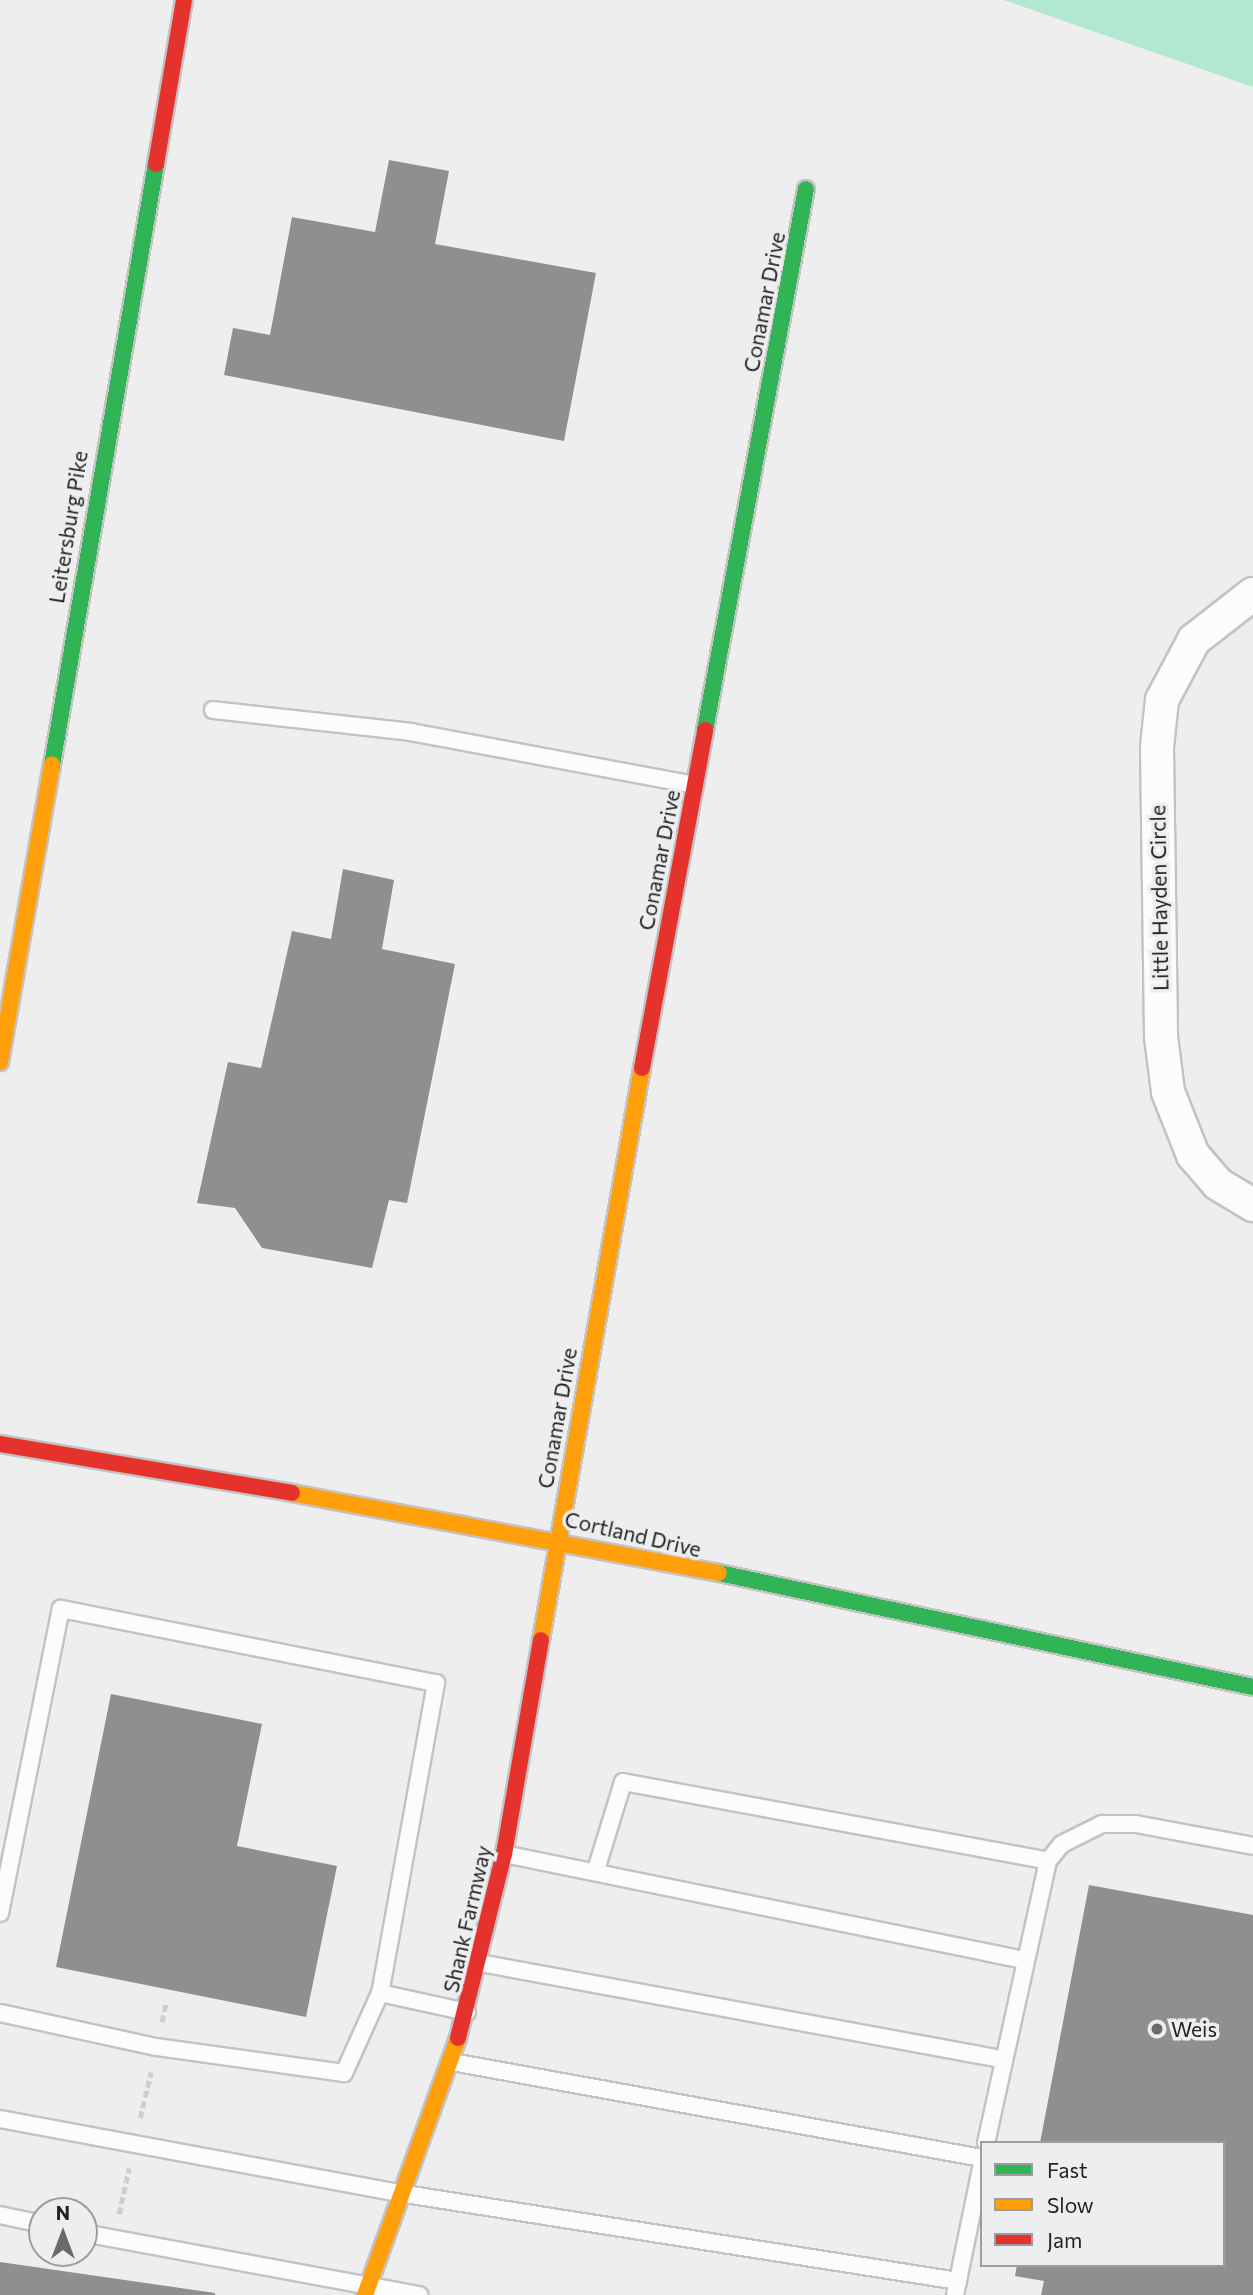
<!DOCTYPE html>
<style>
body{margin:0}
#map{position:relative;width:1253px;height:2295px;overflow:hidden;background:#eeeeef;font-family:Commissioner,sans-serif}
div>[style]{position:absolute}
.green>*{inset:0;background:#b2e8cf}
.building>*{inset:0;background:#908f90}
.path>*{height:4.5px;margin-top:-2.25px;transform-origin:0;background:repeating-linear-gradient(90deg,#cecece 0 7px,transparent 0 10.5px)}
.roads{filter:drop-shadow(2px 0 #c3c3c4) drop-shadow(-2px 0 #c3c3c4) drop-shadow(0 2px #c3c3c4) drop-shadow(0 -2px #c3c3c4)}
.lane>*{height:16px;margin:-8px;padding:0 8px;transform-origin:8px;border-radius:8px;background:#fcfcfd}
.street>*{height:32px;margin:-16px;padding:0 16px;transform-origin:16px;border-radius:16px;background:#fcfcfd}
.fast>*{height:16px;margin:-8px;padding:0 8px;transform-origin:8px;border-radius:8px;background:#30b455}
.slow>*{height:16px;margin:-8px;padding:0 8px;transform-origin:8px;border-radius:8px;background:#ff9f0a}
.jam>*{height:16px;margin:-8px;padding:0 8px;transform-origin:8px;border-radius:8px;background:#e5322d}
.dots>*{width:19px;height:19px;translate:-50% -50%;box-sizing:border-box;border:4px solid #edeef0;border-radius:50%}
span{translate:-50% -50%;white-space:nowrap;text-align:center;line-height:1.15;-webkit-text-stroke:7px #edeef0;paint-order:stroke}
.street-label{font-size:21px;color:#222323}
.poi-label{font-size:21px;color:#222323}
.left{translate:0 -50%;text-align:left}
.legend{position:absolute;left:980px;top:2141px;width:245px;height:126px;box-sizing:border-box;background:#edeef0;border:2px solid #9c9d9e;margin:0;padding:9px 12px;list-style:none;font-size:21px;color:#222323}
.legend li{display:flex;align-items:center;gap:14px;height:35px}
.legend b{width:35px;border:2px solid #9c9d9e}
.north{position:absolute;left:28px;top:2197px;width:70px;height:70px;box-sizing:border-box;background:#edeef0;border:2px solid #9c9d9e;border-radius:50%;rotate:0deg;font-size:19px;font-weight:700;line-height:28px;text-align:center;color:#222323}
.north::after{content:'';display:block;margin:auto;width:24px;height:32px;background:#696a6a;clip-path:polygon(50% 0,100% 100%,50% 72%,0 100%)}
</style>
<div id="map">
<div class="green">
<i style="clip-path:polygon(1004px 0,1253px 0,1253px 87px)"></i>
</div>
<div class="building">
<i style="clip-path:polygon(389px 160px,449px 171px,435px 244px,596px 273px,564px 441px,224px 375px,233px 328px,270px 335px,292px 217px,375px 232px)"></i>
<i style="clip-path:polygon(343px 869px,394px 880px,382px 949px,455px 964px,407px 1203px,389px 1200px,372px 1268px,262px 1248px,235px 1208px,197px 1203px,228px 1062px,261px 1068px,292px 931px,331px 939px)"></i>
<i style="clip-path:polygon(111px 1694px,262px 1724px,237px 1846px,337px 1866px,306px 2017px,56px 1967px)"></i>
<i style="clip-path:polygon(1089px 1885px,1253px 1915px,1253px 2295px,1041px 2295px,1044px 2281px,1015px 2276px,1017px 2265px,1223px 2265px,1223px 2143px,1040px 2143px)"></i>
<i style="clip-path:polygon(0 2262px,215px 2293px,215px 2295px,0 2295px)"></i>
</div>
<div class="path">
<i style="left:162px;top:2022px;width:21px;rotate:-79deg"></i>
<i style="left:140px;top:2118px;width:47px;rotate:-76.6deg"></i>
<i style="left:119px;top:2214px;width:47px;rotate:-77.7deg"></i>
</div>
<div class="roads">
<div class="lane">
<i style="left:213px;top:710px;width:199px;rotate:6.3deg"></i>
<i style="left:411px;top:732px;width:288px;rotate:10.6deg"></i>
<i style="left:504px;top:1854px;width:531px;rotate:11.52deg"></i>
<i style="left:596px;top:1870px;width:92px;rotate:-72.9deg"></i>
<i style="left:623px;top:1782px;width:432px;rotate:10.5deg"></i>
<i style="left:0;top:1913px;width:310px;rotate:-78.7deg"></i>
<i style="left:61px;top:1609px;width:382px;rotate:11.2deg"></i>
<i style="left:436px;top:1683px;width:315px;rotate:100.2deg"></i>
<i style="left:380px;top:1993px;width:88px;rotate:114.2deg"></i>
<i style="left:344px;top:2073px;width:190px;rotate:-172.1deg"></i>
<i style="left:156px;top:2047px;width:160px;rotate:-167.7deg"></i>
<i style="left:480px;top:1963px;width:530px;rotate:10.44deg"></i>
<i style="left:380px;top:1993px;width:89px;rotate:12.3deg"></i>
<i style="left:452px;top:2062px;width:539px;rotate:10.27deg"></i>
<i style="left:0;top:2119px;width:412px;rotate:10.5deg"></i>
<i style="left:405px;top:2194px;width:560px;rotate:8.94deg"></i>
<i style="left:986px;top:2143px;width:289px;rotate:-77.6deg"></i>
<i style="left:1048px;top:1861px;width:22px;rotate:-51deg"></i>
<i style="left:1062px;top:1844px;width:45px;rotate:-26.6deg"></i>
<i style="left:1102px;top:1824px;width:34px"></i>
<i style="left:1136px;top:1824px;width:119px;rotate:10.6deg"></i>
<i style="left:0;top:2215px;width:43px;rotate:12.1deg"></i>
<i style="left:84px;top:2233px;width:341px;rotate:10.5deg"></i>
<i style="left:955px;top:2295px;width:135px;rotate:-78.4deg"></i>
</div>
<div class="street">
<i style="left:1253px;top:594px;width:75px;rotate:142.1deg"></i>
<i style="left:1194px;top:640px;width:68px;rotate:118.1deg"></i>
<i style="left:1162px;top:700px;width:47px;rotate:96.1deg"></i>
<i style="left:1157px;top:747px;width:290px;rotate:89.2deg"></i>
<i style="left:1161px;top:1037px;width:55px;rotate:82.7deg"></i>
<i style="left:1168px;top:1092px;width:68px;rotate:68.4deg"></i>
<i style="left:1193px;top:1155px;width:38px;rotate:49deg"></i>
<i style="left:1218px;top:1184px;width:41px;rotate:31deg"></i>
</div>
<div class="fast">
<i style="left:705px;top:730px;width:550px;rotate:-79.43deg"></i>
<i style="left:52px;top:765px;width:610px;rotate:-80.18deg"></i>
<i style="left:719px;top:1573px;width:546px;rotate:12.05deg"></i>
</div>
<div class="slow">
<i style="left:0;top:1062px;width:302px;rotate:-80.1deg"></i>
<i style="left:292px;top:1493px;width:434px;rotate:10.6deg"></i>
<i style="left:541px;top:1640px;width:581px;rotate:-79.99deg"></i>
<i style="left:365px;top:2295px;width:273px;rotate:-70.1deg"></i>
</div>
<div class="jam">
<i style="left:156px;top:164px;width:166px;rotate:-80.3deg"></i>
<i style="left:642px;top:1068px;width:344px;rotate:-79.4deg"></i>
<i style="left:0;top:1444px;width:296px;rotate:9.5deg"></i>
<i style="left:458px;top:2038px;width:190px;rotate:-76deg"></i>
<i style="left:504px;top:1854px;width:217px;rotate:-80.2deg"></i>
</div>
</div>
<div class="dots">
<i style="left:1157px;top:2029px;background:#696a6a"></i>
</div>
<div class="street-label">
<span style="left:764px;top:302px;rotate:-79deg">Conamar Drive</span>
<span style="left:68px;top:527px;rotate:-81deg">Leitersburg Pike</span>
<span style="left:659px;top:860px;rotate:-79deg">Conamar Drive</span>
<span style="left:1159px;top:898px;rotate:-91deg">Little Hayden Circle</span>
<span style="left:557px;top:1418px;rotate:-80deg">Conamar Drive</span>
<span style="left:633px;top:1534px;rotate:13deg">Cortland Drive</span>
<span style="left:467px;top:1919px;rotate:-77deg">Shank Farmway</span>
</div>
<div class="poi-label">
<span class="left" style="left:1171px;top:2029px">Weis</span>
</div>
<ul class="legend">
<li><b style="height:9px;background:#30b455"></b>Fast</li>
<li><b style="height:9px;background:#ff9f0a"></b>Slow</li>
<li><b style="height:9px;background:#e5322d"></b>Jam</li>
</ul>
<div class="north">N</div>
</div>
